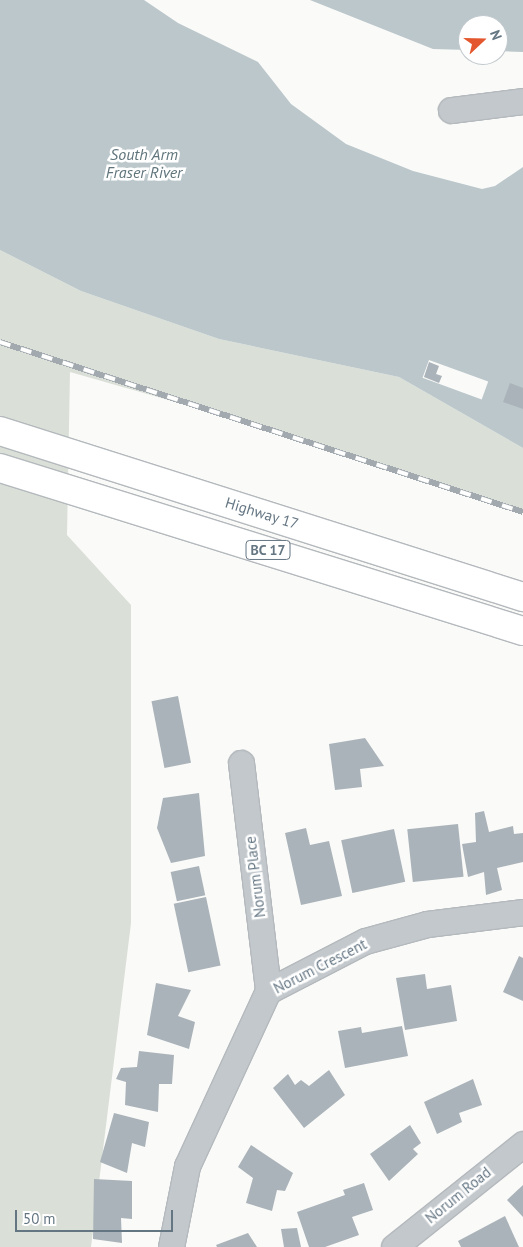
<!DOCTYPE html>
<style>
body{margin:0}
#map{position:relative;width:523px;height:1247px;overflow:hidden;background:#fafaf8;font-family:"PT Sans",sans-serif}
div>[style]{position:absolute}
.green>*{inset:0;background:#dadfd7}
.water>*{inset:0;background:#bbc7cb}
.pier>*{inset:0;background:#fafaf8;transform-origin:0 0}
.building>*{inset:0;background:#aab3b9;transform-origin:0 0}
.roads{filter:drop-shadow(1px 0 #b4b9bd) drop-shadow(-1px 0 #b4b9bd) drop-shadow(0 1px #b4b9bd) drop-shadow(0 -1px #b4b9bd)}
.minor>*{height:25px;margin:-12.5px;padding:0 12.5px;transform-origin:12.5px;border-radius:12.5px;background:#c3c8cc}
.motorway>*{height:28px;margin:-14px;padding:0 14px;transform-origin:14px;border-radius:14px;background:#fff}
.rail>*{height:5.5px;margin-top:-2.75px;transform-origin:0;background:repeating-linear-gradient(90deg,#fff 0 11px,#a2aab0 0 22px);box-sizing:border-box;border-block:1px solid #a2aab0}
span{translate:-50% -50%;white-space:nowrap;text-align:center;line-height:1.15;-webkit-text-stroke:5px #fff;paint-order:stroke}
.shield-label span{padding:1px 4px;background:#fff;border:1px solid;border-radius:4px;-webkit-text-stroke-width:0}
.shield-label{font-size:14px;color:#657683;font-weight:700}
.street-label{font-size:15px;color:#657683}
.water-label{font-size:16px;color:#60757c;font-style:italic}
.north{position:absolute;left:458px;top:15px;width:50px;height:50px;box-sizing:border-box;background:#fff;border:1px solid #c1c8cd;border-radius:50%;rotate:69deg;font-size:14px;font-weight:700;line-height:20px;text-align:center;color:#657683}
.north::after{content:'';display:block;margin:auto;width:18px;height:22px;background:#e4572e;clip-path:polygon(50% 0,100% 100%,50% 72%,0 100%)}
.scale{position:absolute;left:15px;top:1210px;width:158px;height:22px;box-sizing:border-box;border:2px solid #657683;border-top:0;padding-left:6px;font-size:15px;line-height:18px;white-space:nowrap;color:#657683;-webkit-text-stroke:4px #fff;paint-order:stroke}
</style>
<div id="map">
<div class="green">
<i style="clip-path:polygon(0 250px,81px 291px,219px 339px,399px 377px,523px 448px,523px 511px,316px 442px,70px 372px,67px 535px,131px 605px,131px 923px,91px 1247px,0 1247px)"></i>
</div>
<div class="water">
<i style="clip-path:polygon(0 0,144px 0,178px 23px,258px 62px,291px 104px,346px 144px,413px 171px,482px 189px,495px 186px,523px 167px,523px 448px,399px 377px,219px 339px,81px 291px,0 250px)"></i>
<i style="clip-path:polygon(310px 0,523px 0,523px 52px,498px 51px,498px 25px,468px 25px,468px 50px,433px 49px)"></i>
</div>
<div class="pier">
<i style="left:429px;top:360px;width:63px;height:19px;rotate:20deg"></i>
</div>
<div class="building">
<i style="clip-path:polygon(429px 362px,439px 366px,436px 374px,442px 376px,439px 383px,424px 377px)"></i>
<i style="clip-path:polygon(510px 383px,523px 388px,523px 409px,503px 402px)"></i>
<i style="left:178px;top:696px;width:68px;height:27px;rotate:79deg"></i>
<i style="clip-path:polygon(365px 738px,384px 766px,360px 769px,362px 787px,335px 790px,329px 744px)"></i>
<i style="clip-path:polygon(199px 793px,205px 856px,171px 863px,157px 828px,163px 798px)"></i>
<i style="clip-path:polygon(484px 811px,489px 832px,513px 826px,514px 834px,523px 833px,523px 862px,497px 868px,502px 890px,486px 895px,484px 872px,468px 877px,462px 844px,476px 842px,475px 813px)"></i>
<i style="left:458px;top:824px;width:53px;height:51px;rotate:84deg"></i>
<i style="clip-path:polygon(306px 828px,310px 845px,329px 841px,342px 896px,301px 905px,285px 833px)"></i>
<i style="left:394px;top:829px;width:54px;height:54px;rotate:78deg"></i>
<i style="left:199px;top:866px;width:30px;height:29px;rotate:78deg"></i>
<i style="left:206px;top:897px;width:70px;height:33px;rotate:78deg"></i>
<i style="clip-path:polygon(519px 956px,523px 958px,523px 1001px,503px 992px)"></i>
<i style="clip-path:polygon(425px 974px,427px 989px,451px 985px,457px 1021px,405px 1030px,396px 978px)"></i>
<i style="clip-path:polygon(156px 983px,191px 990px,178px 1016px,195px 1022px,189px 1049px,147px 1035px)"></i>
<i style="clip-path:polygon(402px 1026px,408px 1056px,345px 1068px,338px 1031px,361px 1027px,362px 1033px)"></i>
<i style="clip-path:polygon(139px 1051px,174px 1055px,172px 1084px,159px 1084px,158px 1112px,125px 1105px,126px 1082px,116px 1079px,121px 1068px,137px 1067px)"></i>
<i style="clip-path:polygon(329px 1070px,345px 1095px,304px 1128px,273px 1088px,288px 1074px,295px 1085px,301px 1080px,309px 1086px)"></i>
<i style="clip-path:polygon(473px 1079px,482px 1105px,459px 1113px,462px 1122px,437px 1134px,424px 1102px)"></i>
<i style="clip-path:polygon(114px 1113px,149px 1122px,145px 1147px,132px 1143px,127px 1173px,100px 1162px)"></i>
<i style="clip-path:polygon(410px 1125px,421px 1143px,413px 1149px,418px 1154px,389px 1181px,370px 1154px)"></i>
<i style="clip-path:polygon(251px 1145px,293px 1173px,285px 1191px,277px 1190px,272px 1211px,246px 1203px,253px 1178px,238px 1167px)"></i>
<i style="clip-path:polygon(94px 1179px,132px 1181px,132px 1219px,121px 1218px,122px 1243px,93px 1239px)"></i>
<i style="clip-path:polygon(364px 1183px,373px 1210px,352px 1217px,359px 1235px,325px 1247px,309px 1247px,297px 1212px,345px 1195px,343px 1190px)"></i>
<i style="clip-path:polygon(523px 1185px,523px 1217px,507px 1200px)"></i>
<i style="clip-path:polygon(505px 1216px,519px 1247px,461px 1247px,458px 1241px)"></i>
<i style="clip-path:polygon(297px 1228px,301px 1247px,284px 1247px,281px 1229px)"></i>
<i style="clip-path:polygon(248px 1233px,257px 1247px,217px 1247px,216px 1245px)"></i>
</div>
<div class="roads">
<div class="minor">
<i style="left:451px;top:110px;width:73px;rotate:-7.1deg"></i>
<i style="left:241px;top:763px;width:230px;rotate:83.2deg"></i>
<i style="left:171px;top:1247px;width:83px;rotate:-78.8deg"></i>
<i style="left:187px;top:1166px;width:193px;rotate:-65.2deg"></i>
<i style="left:268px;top:991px;width:109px;rotate:-27.3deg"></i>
<i style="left:365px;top:941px;width:64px;rotate:-15.3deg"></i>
<i style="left:427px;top:924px;width:97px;rotate:-7.1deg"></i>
<i style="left:394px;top:1247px;width:165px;rotate:-38.6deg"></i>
</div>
<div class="motorway">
<i style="left:0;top:431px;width:549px;rotate:17.61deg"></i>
<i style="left:0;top:468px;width:548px;rotate:17.31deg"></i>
</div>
</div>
<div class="rail">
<i style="left:0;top:342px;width:550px;rotate:18.01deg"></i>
</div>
<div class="shield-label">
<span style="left:268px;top:550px">BC 17</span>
</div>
<div class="street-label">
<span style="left:262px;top:513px;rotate:17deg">Highway 17</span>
<span style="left:255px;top:877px;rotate:-97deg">Norum Place</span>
<span style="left:320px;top:966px;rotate:-27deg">Norum Crescent</span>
<span style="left:458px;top:1195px;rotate:-39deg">Norum Road</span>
</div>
<div class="water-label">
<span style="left:144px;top:163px">South Arm<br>Fraser River</span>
</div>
<div class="north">N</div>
<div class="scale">50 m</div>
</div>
